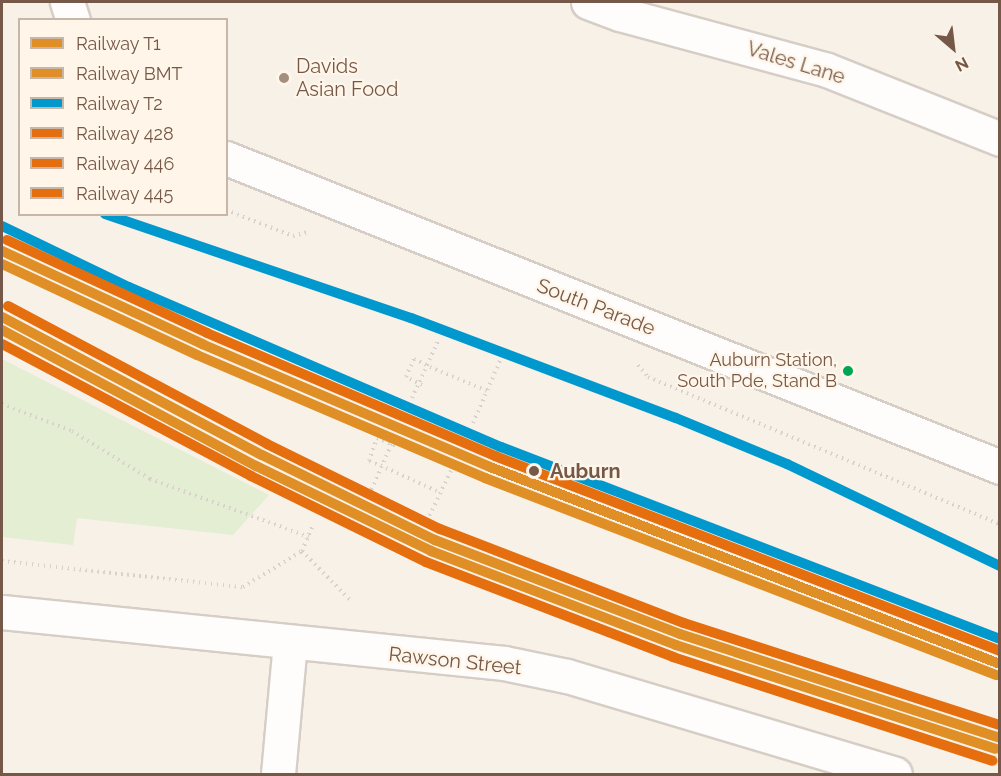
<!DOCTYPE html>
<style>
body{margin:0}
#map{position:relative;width:1001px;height:776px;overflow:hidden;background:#f7f1e8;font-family:Raleway,sans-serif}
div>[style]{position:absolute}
.green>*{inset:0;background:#e3eed2}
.path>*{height:4px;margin-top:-2px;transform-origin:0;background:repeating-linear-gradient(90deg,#d9d1cb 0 1.5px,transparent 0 6px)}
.roads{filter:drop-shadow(2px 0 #d6cec6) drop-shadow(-2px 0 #d6cec6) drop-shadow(0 2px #d6cec6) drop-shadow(0 -2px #d6cec6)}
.street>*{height:33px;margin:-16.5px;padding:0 16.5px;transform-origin:16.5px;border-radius:16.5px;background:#fefdfc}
.secondary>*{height:33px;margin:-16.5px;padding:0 16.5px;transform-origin:16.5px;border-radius:16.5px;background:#fefdfc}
.rail-1>*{height:10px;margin:-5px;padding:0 5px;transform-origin:5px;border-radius:5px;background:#df8f25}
.rail-2>*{height:10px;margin:-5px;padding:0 5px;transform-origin:5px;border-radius:5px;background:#df8f25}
.rail-3>*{height:10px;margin:-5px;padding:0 5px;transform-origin:5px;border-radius:5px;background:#0098cd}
.rail-4>*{height:10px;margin:-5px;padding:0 5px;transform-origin:5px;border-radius:5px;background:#e56e0f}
.rail-5>*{height:10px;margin:-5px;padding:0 5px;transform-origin:5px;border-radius:5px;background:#e56e0f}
.rail-6>*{height:10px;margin:-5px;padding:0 5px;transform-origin:5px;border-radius:5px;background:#e56e0f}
.dots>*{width:16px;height:16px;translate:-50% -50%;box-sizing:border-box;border:3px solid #fff6e9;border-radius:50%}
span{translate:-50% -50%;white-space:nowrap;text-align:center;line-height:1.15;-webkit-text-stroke:4.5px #fff6e9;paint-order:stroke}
.bus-label{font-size:18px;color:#765848}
.right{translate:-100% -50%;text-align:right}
.street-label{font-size:20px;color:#765848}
.poi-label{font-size:20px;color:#765848}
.left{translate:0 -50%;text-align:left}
.stop-label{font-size:20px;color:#765848;font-weight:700}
.frame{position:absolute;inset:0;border:3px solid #765848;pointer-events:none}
.legend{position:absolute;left:18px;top:18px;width:210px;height:198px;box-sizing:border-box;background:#fff6e9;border:2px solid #c8b7a9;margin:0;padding:8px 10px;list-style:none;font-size:18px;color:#765848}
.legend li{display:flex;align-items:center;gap:12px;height:30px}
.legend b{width:30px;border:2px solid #c8b7a9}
.north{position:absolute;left:923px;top:18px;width:60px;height:60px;-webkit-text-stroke:4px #fff6e9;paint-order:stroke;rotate:152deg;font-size:16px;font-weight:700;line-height:24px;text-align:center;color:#765848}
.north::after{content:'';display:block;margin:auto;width:21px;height:27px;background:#765848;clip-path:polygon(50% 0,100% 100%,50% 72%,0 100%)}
</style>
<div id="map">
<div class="green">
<i style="clip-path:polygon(2px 359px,269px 495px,233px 535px,77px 518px,73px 545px,2px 537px)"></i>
</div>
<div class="path">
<i style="left:226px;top:210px;width:72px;rotate:21.2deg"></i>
<i style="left:293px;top:236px;width:16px;rotate:-15deg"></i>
<i style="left:638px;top:365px;width:16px;rotate:50deg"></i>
<i style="left:648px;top:377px;width:381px;rotate:22.7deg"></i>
<i style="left:430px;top:367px;width:62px;rotate:22.8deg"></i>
<i style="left:422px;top:385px;width:18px;rotate:-153deg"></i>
<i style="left:406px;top:377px;width:20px;rotate:-66deg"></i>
<i style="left:414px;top:359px;width:14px;rotate:25deg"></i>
<i style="left:412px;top:398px;width:65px;rotate:-65.4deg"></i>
<i style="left:2px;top:404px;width:75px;rotate:21.1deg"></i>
<i style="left:72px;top:431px;width:92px;rotate:31.6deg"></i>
<i style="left:150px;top:479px;width:169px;rotate:20deg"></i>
<i style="left:473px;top:423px;width:68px;rotate:-66.5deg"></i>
<i style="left:382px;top:466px;width:14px;rotate:-159deg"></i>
<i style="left:369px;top:461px;width:24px;rotate:-71deg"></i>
<i style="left:377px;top:438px;width:21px;rotate:23deg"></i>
<i style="left:386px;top:468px;width:60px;rotate:24.4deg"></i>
<i style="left:369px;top:495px;width:64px;rotate:-66.2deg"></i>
<i style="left:427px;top:521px;width:65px;rotate:-64.6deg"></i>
<i style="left:302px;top:551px;width:71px;rotate:45.6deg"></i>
<i style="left:2px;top:561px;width:242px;rotate:6.2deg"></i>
<i style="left:243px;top:587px;width:69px;rotate:-31.4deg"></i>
<i style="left:302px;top:551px;width:30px;rotate:-67deg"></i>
</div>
<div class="roads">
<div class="street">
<i style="left:67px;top:2px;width:19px;rotate:72deg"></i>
<i style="left:588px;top:2px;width:34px;rotate:21deg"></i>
<i style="left:620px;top:14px;width:214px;rotate:15.1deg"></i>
<i style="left:827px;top:70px;width:186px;rotate:21.7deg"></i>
<i style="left:226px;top:158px;width:833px;rotate:21.76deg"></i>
<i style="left:278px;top:774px;width:132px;rotate:-84.8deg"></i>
</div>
<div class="secondary">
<i style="left:2px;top:612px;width:505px;rotate:5.8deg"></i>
<i style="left:504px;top:663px;width:64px;rotate:11.7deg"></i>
<i style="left:567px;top:676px;width:342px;rotate:16.6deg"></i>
</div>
</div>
<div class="rail-1">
<i style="left:2px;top:251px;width:221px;rotate:24.9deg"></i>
<i style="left:202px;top:344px;width:313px;rotate:23.1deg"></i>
<i style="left:490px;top:467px;width:547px;rotate:21.12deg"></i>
<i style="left:2px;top:317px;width:294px;rotate:28deg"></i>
<i style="left:262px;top:455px;width:193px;rotate:26.2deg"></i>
<i style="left:435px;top:540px;width:262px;rotate:21deg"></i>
<i style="left:680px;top:634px;width:336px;rotate:18deg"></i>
</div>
<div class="rail-2">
<i style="left:2px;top:264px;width:215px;rotate:25deg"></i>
<i style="left:197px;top:355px;width:313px;rotate:23.1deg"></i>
<i style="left:485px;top:478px;width:548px;rotate:21.08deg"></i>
<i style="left:2px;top:330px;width:288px;rotate:28.2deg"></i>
<i style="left:256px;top:466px;width:195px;rotate:25.9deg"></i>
<i style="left:431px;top:551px;width:262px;rotate:21deg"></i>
<i style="left:676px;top:645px;width:336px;rotate:18deg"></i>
</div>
<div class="rail-3">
<i style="left:105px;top:214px;width:323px;rotate:18.8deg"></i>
<i style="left:411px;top:318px;width:283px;rotate:20.7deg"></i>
<i style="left:676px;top:418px;width:120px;rotate:22.5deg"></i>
<i style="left:787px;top:464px;width:236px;rotate:25.6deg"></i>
<i style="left:2px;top:226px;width:141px;rotate:25.7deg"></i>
<i style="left:129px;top:287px;width:405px;rotate:23.3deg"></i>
<i style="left:501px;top:447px;width:535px;rotate:21.05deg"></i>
</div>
<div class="rail-4">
<i style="left:8px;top:306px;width:293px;rotate:28deg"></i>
<i style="left:267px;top:444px;width:193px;rotate:26.2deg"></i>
<i style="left:440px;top:529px;width:261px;rotate:21.1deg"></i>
<i style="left:684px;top:623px;width:332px;rotate:17.9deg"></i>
</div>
<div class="rail-5">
<i style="left:2px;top:344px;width:282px;rotate:27.9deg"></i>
<i style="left:251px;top:476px;width:195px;rotate:26.2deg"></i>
<i style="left:426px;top:562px;width:265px;rotate:21deg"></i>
<i style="left:673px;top:657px;width:336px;rotate:18deg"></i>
</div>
<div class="rail-6">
<i style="left:7px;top:240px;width:221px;rotate:24.9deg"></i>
<i style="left:207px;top:333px;width:313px;rotate:23.1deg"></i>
<i style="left:495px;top:456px;width:541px;rotate:21.11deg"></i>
</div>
<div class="dots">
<i style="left:284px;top:78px;background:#a38e80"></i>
<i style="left:848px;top:371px;background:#00a651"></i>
<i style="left:534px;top:471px;background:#765848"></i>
</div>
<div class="bus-label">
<span class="right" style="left:837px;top:371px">Auburn Station,<br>South Pde, Stand B</span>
</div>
<div class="street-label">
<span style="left:796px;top:63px;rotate:17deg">Vales Lane</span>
<span style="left:596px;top:307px;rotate:21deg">South Parade</span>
<span style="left:455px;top:661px;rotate:6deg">Rawson Street</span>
</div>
<div class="poi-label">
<span class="left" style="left:296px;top:78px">Davids<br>Asian Food</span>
</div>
<div class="stop-label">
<span class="left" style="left:550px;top:471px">Auburn</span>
</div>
<div class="frame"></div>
<ul class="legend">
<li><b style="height:8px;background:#df8f25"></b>Railway T1</li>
<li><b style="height:8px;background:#df8f25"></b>Railway BMT</li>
<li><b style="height:8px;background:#0098cd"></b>Railway T2</li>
<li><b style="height:8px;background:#e56e0f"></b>Railway 428</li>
<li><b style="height:8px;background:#e56e0f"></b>Railway 446</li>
<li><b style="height:8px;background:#e56e0f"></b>Railway 445</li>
</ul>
<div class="north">N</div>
</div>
